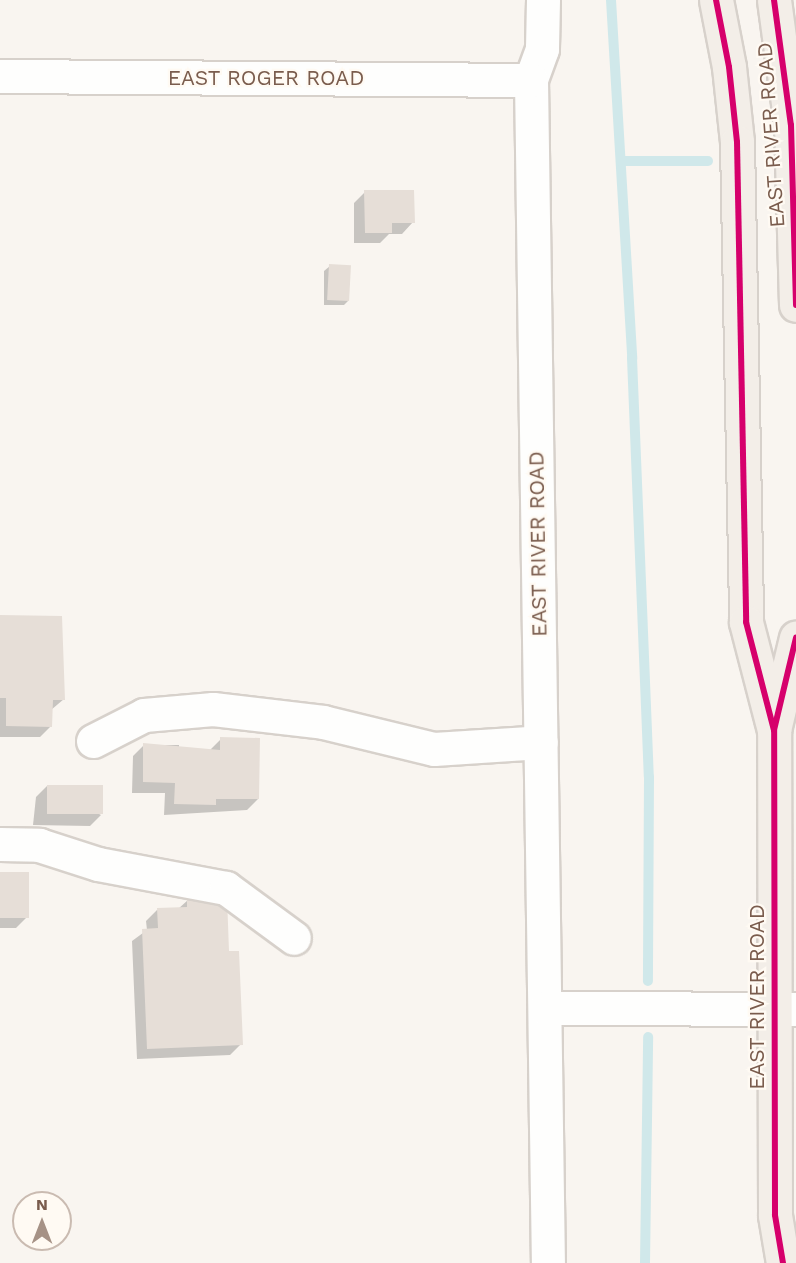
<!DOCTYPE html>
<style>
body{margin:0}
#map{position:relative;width:796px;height:1263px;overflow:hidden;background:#f9f5f0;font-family:"Work Sans",sans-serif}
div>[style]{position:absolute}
.shadow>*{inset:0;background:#0003}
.stream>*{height:10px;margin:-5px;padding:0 5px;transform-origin:5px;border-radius:5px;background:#d0e8ea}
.building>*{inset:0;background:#e6ded7;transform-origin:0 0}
.roads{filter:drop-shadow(2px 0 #d7d1cb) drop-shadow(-2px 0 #d7d1cb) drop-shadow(0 2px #d7d1cb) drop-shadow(0 -2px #d7d1cb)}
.minor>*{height:33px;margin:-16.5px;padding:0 16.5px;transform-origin:16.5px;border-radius:16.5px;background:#fefefd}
.major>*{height:33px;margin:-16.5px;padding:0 16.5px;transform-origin:16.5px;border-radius:16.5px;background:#f3eee8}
.cycleway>*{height:6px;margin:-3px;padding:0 3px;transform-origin:3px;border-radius:3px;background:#d6006c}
span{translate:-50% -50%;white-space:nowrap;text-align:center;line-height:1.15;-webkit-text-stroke:4.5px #fffaf3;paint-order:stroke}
.street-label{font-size:21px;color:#7a5c4d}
.north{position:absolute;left:12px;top:1191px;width:60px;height:60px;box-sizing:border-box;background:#fffaf3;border:2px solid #cabbb1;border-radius:50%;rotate:0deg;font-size:16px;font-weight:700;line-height:24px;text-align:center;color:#7a5c4d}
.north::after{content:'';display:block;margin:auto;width:21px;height:27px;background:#a69286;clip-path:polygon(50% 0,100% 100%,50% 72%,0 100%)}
</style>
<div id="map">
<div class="shadow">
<i style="clip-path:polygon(365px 192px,413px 222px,402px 234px,389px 234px,380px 243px,354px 243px,354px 203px)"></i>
<i style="clip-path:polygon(330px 266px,349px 300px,344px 305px,324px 305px,324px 271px)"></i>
<i style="clip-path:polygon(0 617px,64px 699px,51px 710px,51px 726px,40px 737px,0 737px)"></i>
<i style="clip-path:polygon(221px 739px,258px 799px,247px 810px,164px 815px,165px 793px,132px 793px,133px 756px,144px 745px,179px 745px,179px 751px,210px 750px)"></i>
<i style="clip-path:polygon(47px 786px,101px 815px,90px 826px,33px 825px,36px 797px)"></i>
<i style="clip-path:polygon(0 873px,27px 917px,16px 928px,0 928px)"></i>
<i style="clip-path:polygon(188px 900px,228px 952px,241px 1044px,230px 1055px,137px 1059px,132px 941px,147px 930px,146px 921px,157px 910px,178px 909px)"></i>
</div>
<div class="stream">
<i style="left:611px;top:0;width:359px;rotate:86.6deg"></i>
<i style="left:632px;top:358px;width:419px;rotate:87.7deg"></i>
<i style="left:649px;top:777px;width:204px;rotate:90.3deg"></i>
<i style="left:621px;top:161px;width:87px"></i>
<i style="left:645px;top:1263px;width:226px;rotate:-89.2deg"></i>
</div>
<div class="building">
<i style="clip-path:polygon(364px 190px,414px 190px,415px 223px,392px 223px,392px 233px,365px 233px)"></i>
<i style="left:329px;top:264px;width:22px;height:36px;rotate:3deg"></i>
<i style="clip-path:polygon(0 615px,62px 616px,65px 700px,53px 700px,52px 727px,6px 726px,6px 698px,0 698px)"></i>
<i style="clip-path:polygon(220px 737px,260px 738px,259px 799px,216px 799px,216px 805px,174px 804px,175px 783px,143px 782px,143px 743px,220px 750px)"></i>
<i style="left:47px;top:785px;width:56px;height:29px"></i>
<i style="left:0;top:872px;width:29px;height:46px"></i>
<i style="clip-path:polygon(227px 897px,229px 951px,239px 951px,243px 1045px,147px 1049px,142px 929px,158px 928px,157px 908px,187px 907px,187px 898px)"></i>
</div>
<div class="roads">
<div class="minor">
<i style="left:543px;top:0;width:49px;rotate:91.2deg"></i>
<i style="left:542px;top:49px;width:33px;rotate:110deg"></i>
<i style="left:531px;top:80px;width:1183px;rotate:89.18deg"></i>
<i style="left:0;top:76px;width:531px;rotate:0.43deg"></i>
<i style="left:93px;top:741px;width:57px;rotate:-27deg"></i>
<i style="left:144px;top:715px;width:69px;rotate:-5deg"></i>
<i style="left:213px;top:709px;width:111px;rotate:6.7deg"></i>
<i style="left:323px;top:722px;width:114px;rotate:13.7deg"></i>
<i style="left:434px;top:749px;width:107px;rotate:-3.7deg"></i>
<i style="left:0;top:844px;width:39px;rotate:1deg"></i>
<i style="left:39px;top:845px;width:62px;rotate:17.9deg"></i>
<i style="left:98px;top:864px;width:130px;rotate:10.6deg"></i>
<i style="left:226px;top:888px;width:84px;rotate:36.3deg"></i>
<i style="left:545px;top:1008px;width:251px;rotate:0.2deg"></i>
</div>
<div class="major">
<i style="left:716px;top:0;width:68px;rotate:79deg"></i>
<i style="left:729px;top:67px;width:75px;rotate:83.9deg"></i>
<i style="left:737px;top:142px;width:480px;rotate:88.9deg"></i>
<i style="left:746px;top:622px;width:112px;rotate:75.5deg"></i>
<i style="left:774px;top:0;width:126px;rotate:82.3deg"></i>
<i style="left:791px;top:125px;width:180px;rotate:88.4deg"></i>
<i style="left:783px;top:1263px;width:49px;rotate:-99.5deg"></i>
<i style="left:775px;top:1215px;width:485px;rotate:-90.1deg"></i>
<i style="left:774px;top:730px;width:95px;rotate:-76.6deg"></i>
</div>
</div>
<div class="cycleway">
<i style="left:716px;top:0;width:68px;rotate:79deg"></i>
<i style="left:729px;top:67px;width:75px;rotate:83.9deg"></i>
<i style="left:737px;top:142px;width:480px;rotate:88.9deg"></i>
<i style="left:746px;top:622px;width:112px;rotate:75.5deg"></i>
<i style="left:774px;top:0;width:126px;rotate:82.3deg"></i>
<i style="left:791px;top:125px;width:180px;rotate:88.4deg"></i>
<i style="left:783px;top:1263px;width:49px;rotate:-99.5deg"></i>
<i style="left:775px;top:1215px;width:485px;rotate:-90.1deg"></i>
<i style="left:774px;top:730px;width:95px;rotate:-76.6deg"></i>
</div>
<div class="street-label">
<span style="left:266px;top:78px">EAST ROGER ROAD</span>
<span style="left:771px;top:135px;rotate:-94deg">EAST RIVER ROAD</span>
<span style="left:538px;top:544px;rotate:-91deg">EAST RIVER ROAD</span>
<span style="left:757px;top:997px;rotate:-90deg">EAST RIVER ROAD</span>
</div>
<div class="north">N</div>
</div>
